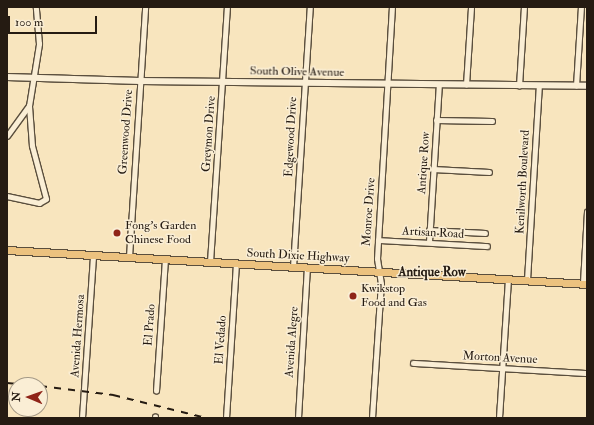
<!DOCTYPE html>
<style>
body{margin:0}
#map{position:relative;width:594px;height:425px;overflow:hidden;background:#f8e5be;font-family:"IM FELL Double Pica",serif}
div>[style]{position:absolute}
.roads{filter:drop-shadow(1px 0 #5a4e3d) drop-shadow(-1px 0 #5a4e3d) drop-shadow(0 1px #5a4e3d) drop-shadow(0 -1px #5a4e3d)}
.minor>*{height:4.5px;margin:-2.25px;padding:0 2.25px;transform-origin:2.25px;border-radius:2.25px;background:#faeed5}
.tertiary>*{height:5.5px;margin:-2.75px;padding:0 2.75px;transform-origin:2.75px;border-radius:2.75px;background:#faeed5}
.primary>*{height:7px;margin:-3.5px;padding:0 3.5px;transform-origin:3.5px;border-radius:3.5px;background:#ecc27f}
.rail>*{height:2px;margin-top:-1px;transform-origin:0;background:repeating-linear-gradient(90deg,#251b12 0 7px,transparent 0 14px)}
.dots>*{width:11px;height:11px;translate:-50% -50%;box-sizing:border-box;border:2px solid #faeed5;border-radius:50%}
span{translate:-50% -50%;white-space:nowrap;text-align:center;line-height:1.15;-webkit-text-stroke:3px #faeed5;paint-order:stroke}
.street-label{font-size:12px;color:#251b12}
.poi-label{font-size:12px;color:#251b12}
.left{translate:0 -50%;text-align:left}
.neighbourhood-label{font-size:13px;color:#251b12;font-weight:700}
.frame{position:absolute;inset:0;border:8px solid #251b12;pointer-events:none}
.north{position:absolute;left:8px;top:377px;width:40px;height:40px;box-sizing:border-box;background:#faeed5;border:1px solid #a59a87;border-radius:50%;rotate:272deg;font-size:11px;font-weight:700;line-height:16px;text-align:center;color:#251b12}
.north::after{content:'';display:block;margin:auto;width:14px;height:18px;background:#8f2418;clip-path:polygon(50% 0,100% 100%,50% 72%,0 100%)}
.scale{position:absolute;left:8px;top:16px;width:89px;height:18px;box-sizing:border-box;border:2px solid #251b12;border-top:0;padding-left:5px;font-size:12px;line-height:14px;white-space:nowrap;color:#251b12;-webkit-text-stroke:3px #faeed5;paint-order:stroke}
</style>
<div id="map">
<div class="roads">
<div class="minor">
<i style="left:466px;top:85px;width:78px;rotate:-86.3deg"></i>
<i style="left:519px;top:86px;width:79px;rotate:-86.4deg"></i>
<i style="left:576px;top:86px;width:79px;rotate:-86.4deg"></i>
<i style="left:436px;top:120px;width:56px;rotate:1deg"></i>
<i style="left:7px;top:136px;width:37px;rotate:-54deg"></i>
<i style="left:29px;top:106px;width:63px;rotate:-80.8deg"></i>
<i style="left:39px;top:44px;width:37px;rotate:-95deg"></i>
<i style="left:433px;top:169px;width:56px;rotate:3.1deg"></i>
<i style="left:7px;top:196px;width:33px;rotate:12deg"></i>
<i style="left:39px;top:203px;width:8px;rotate:-30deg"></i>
<i style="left:46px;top:199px;width:55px;rotate:-104.8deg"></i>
<i style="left:32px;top:146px;width:40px;rotate:-94.3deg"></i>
<i style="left:429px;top:230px;width:56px;rotate:3.1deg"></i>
<i style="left:378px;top:240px;width:109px;rotate:3.2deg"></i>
<i style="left:429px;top:242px;width:157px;rotate:-86.4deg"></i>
<i style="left:129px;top:257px;width:251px;rotate:-86.3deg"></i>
<i style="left:210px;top:262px;width:256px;rotate:-86.2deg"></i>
<i style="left:293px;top:267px;width:261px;rotate:-86.3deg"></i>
<i style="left:527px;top:280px;width:194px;rotate:-86.5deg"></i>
<i style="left:583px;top:283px;width:71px;rotate:-86.8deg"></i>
<i style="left:413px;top:363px;width:174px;rotate:3.3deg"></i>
<i style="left:156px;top:391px;width:131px;rotate:-86.1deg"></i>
<i style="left:82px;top:418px;width:163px;rotate:-86.1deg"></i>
<i style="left:155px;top:418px;width:1px;rotate:-90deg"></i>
<i style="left:226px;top:418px;width:154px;rotate:-86.3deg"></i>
<i style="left:298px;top:418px;width:150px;rotate:-86.6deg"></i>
<i style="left:372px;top:418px;width:134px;rotate:-86.2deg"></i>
<i style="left:381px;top:284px;width:25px;rotate:-99deg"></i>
<i style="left:377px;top:259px;width:252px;rotate:-86.6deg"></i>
<i style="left:499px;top:418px;width:139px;rotate:-86.3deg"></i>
</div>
<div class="tertiary">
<i style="left:7px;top:77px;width:133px;rotate:1.7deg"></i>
<i style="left:140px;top:81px;width:447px;rotate:0.6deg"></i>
</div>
<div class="primary">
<i style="left:7px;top:250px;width:581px;rotate:3.35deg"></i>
</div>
</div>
<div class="rail">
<i style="left:7px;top:383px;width:25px;rotate:5deg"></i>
<i style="left:40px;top:386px;width:74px;rotate:7deg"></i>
<i style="left:113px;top:395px;width:96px;rotate:13.9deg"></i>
</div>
<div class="dots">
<i style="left:117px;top:233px;background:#8f2418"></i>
<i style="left:353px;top:296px;background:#8f2418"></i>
</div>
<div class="street-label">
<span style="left:297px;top:72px;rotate:1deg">South Olive Avenue</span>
<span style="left:126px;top:132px;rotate:-86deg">Greenwood Drive</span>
<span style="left:209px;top:134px;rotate:-86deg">Greymon Drive</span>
<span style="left:291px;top:137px;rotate:-87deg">Edgewood Drive</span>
<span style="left:424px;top:163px;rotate:-86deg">Antique Row</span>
<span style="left:523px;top:182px;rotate:-87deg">Kenilworth Boulevard</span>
<span style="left:369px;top:212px;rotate:-86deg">Monroe Drive</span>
<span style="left:433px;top:233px;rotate:3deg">Artisan Road</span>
<span style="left:298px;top:256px;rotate:3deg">South Dixie Highway</span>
<span style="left:150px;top:325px;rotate:-86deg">El Prado</span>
<span style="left:78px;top:336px;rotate:-86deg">Avenida Hermosa</span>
<span style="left:221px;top:340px;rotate:-86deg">El Vedado</span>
<span style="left:292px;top:342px;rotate:-86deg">Avenida Alegre</span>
<span style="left:500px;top:358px;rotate:3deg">Morton Avenue</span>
</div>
<div class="poi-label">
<span class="left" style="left:125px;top:233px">Fong's Garden<br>Chinese Food</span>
<span class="left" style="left:361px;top:296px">Kwikstop<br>Food and Gas</span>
</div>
<div class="neighbourhood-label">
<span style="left:432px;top:272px">Antique Row</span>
</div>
<div class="frame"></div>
<div class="north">N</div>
<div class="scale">100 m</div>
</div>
